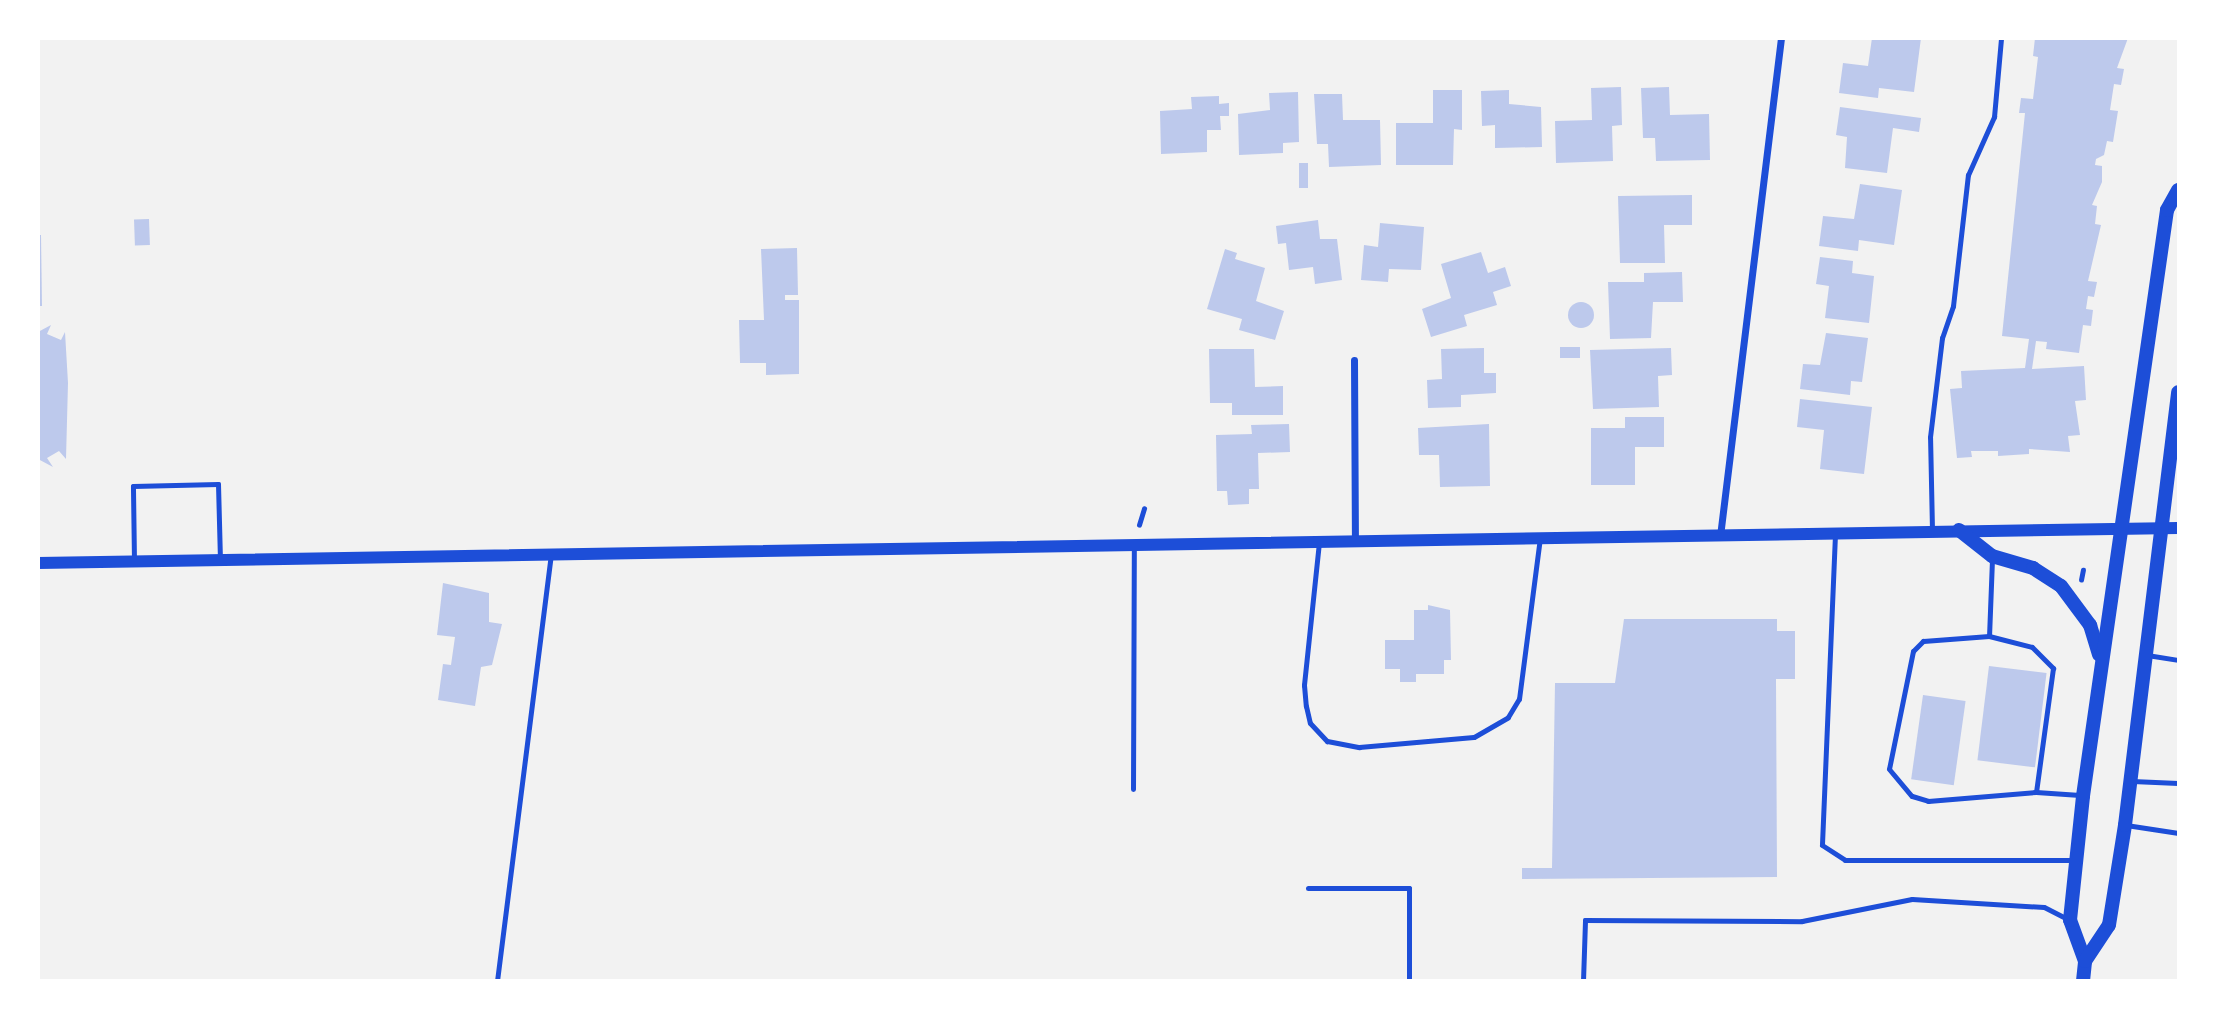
<!DOCTYPE html>
<style>
body{margin:0}
#map{position:relative;width:2217px;height:1019px;overflow:hidden;background:#f2f2f2;font-family:"Source Serif 4",serif}
div>[style]{position:absolute}
.building>*{inset:0;background:#bdc9ec;transform-origin:0 0}
.round{border-radius:50%}
.path>*{height:4.5px;margin:-2.25px;padding:0 2.25px;transform-origin:2.25px;border-radius:2.25px;background:#1d4ed8}
.service>*{height:5px;margin:-2.5px;padding:0 2.5px;transform-origin:2.5px;border-radius:2.5px;background:#1d4ed8}
.minor>*{height:7px;margin:-3.5px;padding:0 3.5px;transform-origin:3.5px;border-radius:3.5px;background:#1d4ed8}
.tertiary>*{height:12px;margin:-6px;padding:0 6px;transform-origin:6px;border-radius:6px;background:#1d4ed8}
.secondary>*{height:14px;margin:-7px;padding:0 7px;transform-origin:7px;border-radius:7px;background:#1d4ed8}
span{translate:-50% -50%;white-space:nowrap;text-align:center;line-height:1.15;-webkit-text-stroke:7px #fff;paint-order:stroke}
.frame{position:absolute;inset:0;border:40px solid #fff;pointer-events:none}
</style>
<div id="map">
<div class="building">
<i style="clip-path:polygon(1872px 38px,1921px 38px,1914px 92px,1879px 88px,1878px 98px,1839px 93px,1843px 63px,1868px 66px)"></i>
<i style="clip-path:polygon(2035px 38px,2128px 38px,2117px 68px,2124px 69px,2121px 85px,2114px 84px,2110px 110px,2118px 111px,2113px 142px,2107px 141px,2104px 155px,2096px 159px,2095px 165px,2102px 166px,2102px 182px,2092px 205px,2097px 206px,2095px 224px,2101px 225px,2088px 281px,2097px 282px,2094px 297px,2088px 296px,2086px 309px,2093px 310px,2091px 326px,2083px 325px,2079px 353px,2046px 349px,2047px 342px,2036px 341px,2032px 369px,2084px 366px,2086px 400px,2075px 401px,2080px 435px,2068px 436px,2070px 452px,2029px 449px,2029px 454px,1998px 456px,1998px 451px,1971px 451px,1972px 457px,1957px 458px,1950px 389px,1962px 388px,1961px 371px,2025px 368px,2029px 339px,2002px 336px,2025px 113px,2019px 113px,2021px 98px,2033px 99px,2038px 57px,2033px 56px)"></i>
<i style="clip-path:polygon(1621px 87px,1622px 125px,1612px 126px,1613px 161px,1556px 163px,1555px 121px,1592px 120px,1591px 88px)"></i>
<i style="clip-path:polygon(1669px 87px,1670px 115px,1709px 114px,1710px 160px,1656px 161px,1655px 138px,1643px 138px,1641px 88px)"></i>
<i style="clip-path:polygon(1433px 90px,1462px 90px,1462px 130px,1454px 129px,1453px 165px,1396px 165px,1396px 123px,1433px 123px)"></i>
<i style="clip-path:polygon(1509px 90px,1509px 104px,1541px 107px,1542px 147px,1495px 148px,1495px 125px,1482px 126px,1481px 91px)"></i>
<i style="clip-path:polygon(1298px 92px,1299px 142px,1283px 143px,1283px 153px,1239px 155px,1238px 114px,1270px 110px,1269px 93px)"></i>
<i style="clip-path:polygon(1314px 94px,1342px 94px,1343px 120px,1380px 120px,1381px 165px,1329px 167px,1328px 144px,1317px 144px)"></i>
<i style="clip-path:polygon(1219px 96px,1219px 104px,1229px 103px,1229px 116px,1220px 116px,1221px 130px,1207px 130px,1207px 152px,1161px 154px,1160px 111px,1192px 109px,1191px 97px)"></i>
<i style="clip-path:polygon(1840px 107px,1921px 118px,1919px 132px,1893px 128px,1887px 173px,1845px 168px,1847px 137px,1836px 135px)"></i>
<i style="left:1299px;top:163px;width:9px;height:25px"></i>
<i style="clip-path:polygon(1860px 184px,1902px 190px,1894px 245px,1859px 240px,1858px 251px,1819px 246px,1823px 216px,1854px 219px)"></i>
<i style="clip-path:polygon(1692px 195px,1692px 225px,1664px 225px,1665px 263px,1620px 263px,1618px 196px)"></i>
<i style="left:149px;top:219px;width:26px;height:15px;rotate:88deg"></i>
<i style="clip-path:polygon(1318px 220px,1320px 239px,1337px 239px,1342px 280px,1315px 284px,1313px 267px,1289px 270px,1286px 243px,1278px 244px,1276px 226px)"></i>
<i style="clip-path:polygon(1380px 223px,1424px 227px,1421px 270px,1389px 269px,1388px 282px,1361px 280px,1364px 245px,1378px 247px)"></i>
<i style="clip-path:polygon(38px 235px,41px 235px,42px 306px,38px 306px)"></i>
<i style="clip-path:polygon(797px 248px,798px 295px,785px 295px,785px 300px,799px 300px,799px 374px,766px 375px,766px 363px,740px 363px,739px 320px,764px 320px,761px 249px)"></i>
<i style="clip-path:polygon(1225px 249px,1237px 253px,1235px 259px,1265px 268px,1256px 301px,1284px 311px,1275px 340px,1239px 330px,1242px 319px,1207px 309px)"></i>
<i style="clip-path:polygon(1481px 252px,1488px 273px,1505px 267px,1511px 286px,1493px 292px,1497px 305px,1464px 315px,1467px 326px,1431px 337px,1422px 309px,1451px 298px,1441px 264px)"></i>
<i style="clip-path:polygon(1820px 257px,1853px 261px,1852px 273px,1874px 276px,1869px 323px,1825px 318px,1829px 286px,1816px 284px)"></i>
<i style="clip-path:polygon(1682px 272px,1683px 302px,1653px 302px,1651px 338px,1610px 339px,1608px 282px,1644px 282px,1644px 273px)"></i>
<i class="round" style="left:1568px;top:302px;width:26px;height:26px"></i>
<i style="clip-path:polygon(51px 325px,47px 334px,61px 340px,65px 332px,68px 383px,66px 459px,59px 451px,47px 458px,53px 467px,38px 459px,38px 332px)"></i>
<i style="clip-path:polygon(1826px 333px,1868px 338px,1862px 382px,1851px 381px,1850px 395px,1800px 389px,1803px 364px,1820px 365px)"></i>
<i style="left:1560px;top:347px;width:20px;height:11px"></i>
<i style="clip-path:polygon(1484px 348px,1484px 373px,1496px 373px,1496px 393px,1461px 395px,1461px 407px,1428px 408px,1427px 380px,1442px 379px,1441px 349px)"></i>
<i style="clip-path:polygon(1671px 348px,1672px 375px,1658px 376px,1659px 407px,1593px 409px,1590px 350px)"></i>
<i style="clip-path:polygon(1209px 349px,1254px 349px,1255px 387px,1283px 386px,1283px 415px,1232px 415px,1232px 403px,1210px 403px)"></i>
<i style="clip-path:polygon(1800px 399px,1872px 407px,1864px 474px,1820px 469px,1824px 430px,1797px 427px)"></i>
<i style="clip-path:polygon(1625px 417px,1664px 417px,1664px 447px,1635px 447px,1635px 485px,1591px 485px,1591px 428px,1625px 428px)"></i>
<i style="clip-path:polygon(1289px 424px,1290px 452px,1258px 453px,1259px 489px,1249px 489px,1249px 504px,1228px 505px,1227px 491px,1217px 491px,1216px 435px,1252px 434px,1251px 425px)"></i>
<i style="clip-path:polygon(1489px 424px,1490px 486px,1440px 487px,1439px 455px,1419px 455px,1418px 428px)"></i>
<i style="clip-path:polygon(443px 583px,489px 593px,489px 622px,502px 624px,492px 665px,481px 667px,475px 706px,438px 700px,443px 664px,451px 665px,455px 637px,437px 635px)"></i>
<i style="clip-path:polygon(1428px 605px,1450px 610px,1451px 660px,1444px 660px,1444px 674px,1416px 674px,1416px 682px,1400px 682px,1400px 669px,1385px 669px,1385px 640px,1414px 640px,1414px 610px,1428px 610px)"></i>
<i style="clip-path:polygon(1624px 619px,1777px 619px,1777px 631px,1795px 631px,1795px 679px,1776px 679px,1777px 877px,1522px 879px,1522px 868px,1552px 868px,1555px 683px,1615px 683px)"></i>
<i style="left:1989px;top:666px;width:58px;height:95px;rotate:7deg"></i>
<i style="left:1923px;top:695px;width:43px;height:85px;rotate:8deg"></i>
</div>
<div class="path">
<i style="left:1139px;top:525px;width:17px;rotate:-73deg"></i>
<i style="left:2081px;top:580px;width:10px;rotate:-79deg"></i>
</div>
<div class="service">
<i style="left:1932px;top:530px;width:93px;rotate:-91.2deg"></i>
<i style="left:1930px;top:437px;width:100px;rotate:-83.1deg"></i>
<i style="left:1942px;top:338px;width:34px;rotate:-71deg"></i>
<i style="left:1953px;top:306px;width:132px;rotate:-83.5deg"></i>
<i style="left:1968px;top:175px;width:64px;rotate:-65.9deg"></i>
<i style="left:1994px;top:117px;width:79px;rotate:-84.9deg"></i>
<i style="left:1835px;top:534px;width:311px;rotate:92.4deg"></i>
<i style="left:1822px;top:845px;width:27px;rotate:33deg"></i>
<i style="left:1845px;top:860px;width:228px"></i>
<i style="left:1319px;top:542px;width:144px;rotate:96deg"></i>
<i style="left:1304px;top:685px;width:21px;rotate:85deg"></i>
<i style="left:1306px;top:706px;width:17px;rotate:77deg"></i>
<i style="left:1310px;top:723px;width:25px;rotate:47deg"></i>
<i style="left:1327px;top:741px;width:33px;rotate:11deg"></i>
<i style="left:1359px;top:747px;width:115px;rotate:-5deg"></i>
<i style="left:1474px;top:737px;width:39px;rotate:-30deg"></i>
<i style="left:1508px;top:717px;width:21px;rotate:-59deg"></i>
<i style="left:1519px;top:699px;width:162px;rotate:-82.6deg"></i>
<i style="left:1992px;top:559px;width:77px;rotate:92.2deg"></i>
<i style="left:1989px;top:636px;width:66px;rotate:175.7deg"></i>
<i style="left:1923px;top:641px;width:14px;rotate:135deg"></i>
<i style="left:1913px;top:651px;width:120px;rotate:101.5deg"></i>
<i style="left:1889px;top:769px;width:35px;rotate:50deg"></i>
<i style="left:1912px;top:796px;width:17px;rotate:17deg"></i>
<i style="left:1928px;top:801px;width:108px;rotate:-4.8deg"></i>
<i style="left:2036px;top:792px;width:44px;rotate:3.9deg"></i>
<i style="left:134px;top:561px;width:75px;rotate:-90.8deg"></i>
<i style="left:133px;top:486px;width:85px;rotate:-1.3deg"></i>
<i style="left:218px;top:484px;width:75px;rotate:88.5deg"></i>
<i style="left:1989px;top:636px;width:44px;rotate:14.3deg"></i>
<i style="left:2032px;top:647px;width:30px;rotate:45deg"></i>
<i style="left:2053px;top:668px;width:125px;rotate:97.8deg"></i>
<i style="left:2147px;top:655px;width:31px;rotate:9deg"></i>
<i style="left:2132px;top:781px;width:46px;rotate:2.5deg"></i>
<i style="left:1133px;top:789px;width:245px;rotate:-89.8deg"></i>
<i style="left:2126px;top:825px;width:53px;rotate:8.7deg"></i>
<i style="left:1308px;top:888px;width:101px"></i>
<i style="left:1409px;top:888px;width:93px;rotate:90deg"></i>
<i style="left:497px;top:981px;width:429px;rotate:-82.8deg"></i>
<i style="left:1583px;top:981px;width:61px;rotate:-88.1deg"></i>
<i style="left:1585px;top:920px;width:217px;rotate:0.3deg"></i>
<i style="left:1802px;top:921px;width:112px;rotate:-11.3deg"></i>
<i style="left:1912px;top:899px;width:132px;rotate:3.5deg"></i>
<i style="left:2044px;top:907px;width:28px;rotate:27deg"></i>
</div>
<div class="minor">
<i style="left:1354px;top:360px;width:181px;rotate:89.7deg"></i>
<i style="left:1720px;top:536px;width:502px;rotate:-83.02deg"></i>
</div>
<div class="tertiary">
<i style="left:38px;top:563px;width:2140px;rotate:-0.94deg"></i>
</div>
<div class="secondary">
<i style="left:1959px;top:530px;width:42px;rotate:38.2deg"></i>
<i style="left:1992px;top:556px;width:43px;rotate:16.3deg"></i>
<i style="left:2033px;top:568px;width:33px;rotate:33deg"></i>
<i style="left:2061px;top:586px;width:49px;rotate:53.4deg"></i>
<i style="left:2090px;top:625px;width:31px;rotate:73deg"></i>
<i style="left:2085px;top:961px;width:44px;rotate:-110.1deg"></i>
<i style="left:2070px;top:920px;width:125px;rotate:-84deg"></i>
<i style="left:2083px;top:796px;width:592px;rotate:-81.84deg"></i>
<i style="left:2167px;top:210px;width:23px;rotate:-61deg"></i>
<i style="left:2083px;top:981px;width:20px;rotate:-84deg"></i>
<i style="left:2085px;top:961px;width:43px;rotate:-56.3deg"></i>
<i style="left:2109px;top:925px;width:101px;rotate:-80.9deg"></i>
<i style="left:2125px;top:825px;width:436px;rotate:-83deg"></i>
</div>
<div class="frame"></div>
</div>
